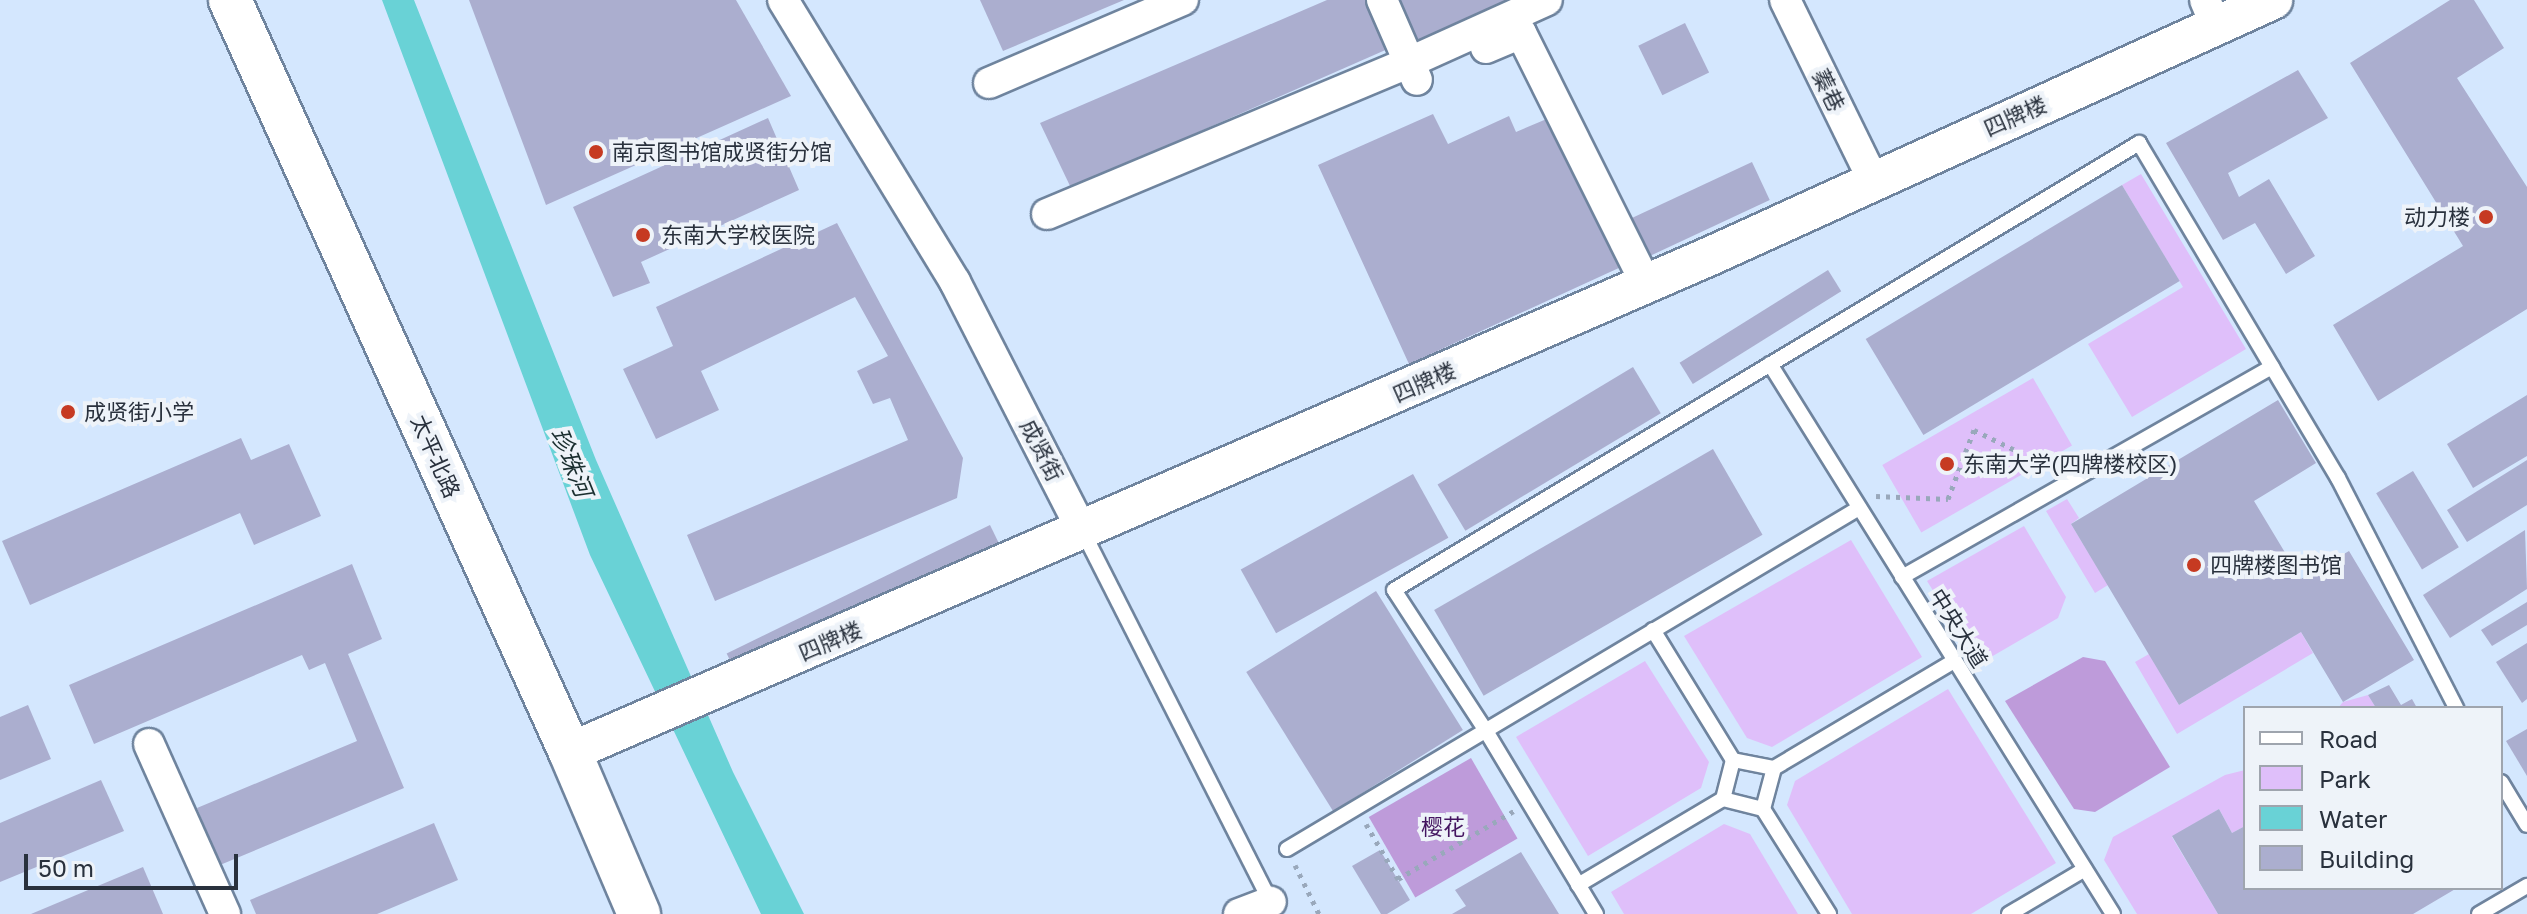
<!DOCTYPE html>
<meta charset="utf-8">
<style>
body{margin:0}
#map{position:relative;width:2527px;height:914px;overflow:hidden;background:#d4e7fe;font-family:"Golos Text","Noto Sans SC",sans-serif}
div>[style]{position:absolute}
.green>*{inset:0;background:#dfbffa;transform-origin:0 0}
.forest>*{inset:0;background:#be9bda;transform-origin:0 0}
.water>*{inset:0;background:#69d2d6}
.building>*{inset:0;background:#abaecf;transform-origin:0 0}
.path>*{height:5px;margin-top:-2.5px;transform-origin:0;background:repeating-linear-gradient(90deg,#99a8bb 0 4px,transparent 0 10px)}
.roads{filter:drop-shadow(2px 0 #6f849e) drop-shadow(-2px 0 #6f849e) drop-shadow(0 2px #6f849e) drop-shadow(0 -2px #6f849e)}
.service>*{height:14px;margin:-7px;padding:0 7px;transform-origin:7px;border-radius:7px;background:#fff}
.minor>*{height:30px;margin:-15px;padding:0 15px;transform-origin:15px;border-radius:15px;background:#fff}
.tertiary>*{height:38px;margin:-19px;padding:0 19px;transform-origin:19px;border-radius:19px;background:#fff}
.secondary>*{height:42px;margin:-21px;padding:0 21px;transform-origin:21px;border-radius:21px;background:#fff}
.dots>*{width:22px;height:22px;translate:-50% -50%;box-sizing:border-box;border:4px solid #eef3f9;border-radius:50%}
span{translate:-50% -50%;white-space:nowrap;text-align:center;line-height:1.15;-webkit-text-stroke:8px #eef3f9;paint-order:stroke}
.street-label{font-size:22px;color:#29313d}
.poi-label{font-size:22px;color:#29313d}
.left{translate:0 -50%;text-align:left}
.right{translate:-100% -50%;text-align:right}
.park-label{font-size:22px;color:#441560}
.water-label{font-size:24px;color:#192d2e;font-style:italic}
.legend{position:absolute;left:2243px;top:706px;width:260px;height:184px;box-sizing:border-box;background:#eef3f9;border:2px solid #9fa5ae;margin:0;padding:10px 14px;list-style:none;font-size:24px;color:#29313d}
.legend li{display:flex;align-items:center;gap:16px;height:40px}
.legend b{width:40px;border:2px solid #9fa5ae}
.scale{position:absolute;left:24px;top:854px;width:214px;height:36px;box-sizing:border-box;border:4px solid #29313d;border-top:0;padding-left:10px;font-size:24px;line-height:28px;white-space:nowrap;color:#29313d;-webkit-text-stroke:6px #eef3f9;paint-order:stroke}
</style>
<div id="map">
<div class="green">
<i style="clip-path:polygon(2141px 174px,2246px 349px,2132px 417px,2088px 344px,2183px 287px,2122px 185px)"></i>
<i style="left:2033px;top:378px;width:78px;height:174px;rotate:60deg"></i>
<i style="clip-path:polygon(2067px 499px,2079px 518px,2071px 524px,2108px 585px,2095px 593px,2046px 511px)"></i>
<i style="clip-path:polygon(2024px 526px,2066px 597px,2058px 618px,1979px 664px,1927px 581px)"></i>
<i style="clip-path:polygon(1851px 540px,1922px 657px,1772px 747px,1747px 738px,1684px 636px)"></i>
<i style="clip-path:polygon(2301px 632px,2313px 653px,2177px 734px,2135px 662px,2149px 654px,2179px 705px)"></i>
<i style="clip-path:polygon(1645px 661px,1709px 762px,1701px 788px,1588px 856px,1516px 737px)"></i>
<i style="clip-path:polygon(1948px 689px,2056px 863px,1971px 914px,1852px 914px,1787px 805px,1795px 781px)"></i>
<i style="clip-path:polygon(2368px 695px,2376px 708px,2338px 708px,2343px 702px)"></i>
<i style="clip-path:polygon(2245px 770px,2245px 826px,2232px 833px,2219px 809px,2172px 837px,2218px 914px,2137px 914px,2104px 860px,2113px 837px,2225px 775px)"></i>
<i style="clip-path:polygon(1724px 824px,1750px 834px,1798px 914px,1624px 914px,1611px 892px)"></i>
</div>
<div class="forest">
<i style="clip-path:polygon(2083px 657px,2105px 661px,2170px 767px,2095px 812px,2074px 809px,2005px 701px)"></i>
<i style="left:1471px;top:758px;width:93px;height:118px;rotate:60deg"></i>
</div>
<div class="water">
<i style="clip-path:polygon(382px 0,414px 0,596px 460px,733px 772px,804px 914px,761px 914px,590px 555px)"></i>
</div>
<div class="building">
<i style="clip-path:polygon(469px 0,736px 0,791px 96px,546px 205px)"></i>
<i style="clip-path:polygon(980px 0,1124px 0,1003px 51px)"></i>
<i style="clip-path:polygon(1327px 0,1368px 0,1390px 48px,1071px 188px,1040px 123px)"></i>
<i style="clip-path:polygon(1395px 0,1527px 0,1419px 51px)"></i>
<i style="clip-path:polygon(2450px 0,2474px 0,2504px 48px,2457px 78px,2527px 187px,2527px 309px,2378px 401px,2333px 325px,2463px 246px,2350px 63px)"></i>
<i style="left:1685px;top:23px;width:55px;height:52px;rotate:64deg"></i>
<i style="clip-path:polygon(2298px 70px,2328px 118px,2228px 173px,2239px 197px,2269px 179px,2315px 256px,2286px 274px,2255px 223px,2223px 240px,2166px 143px)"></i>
<i style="clip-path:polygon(1433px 114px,1448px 144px,1509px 116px,1516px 132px,1549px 118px,1621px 267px,1409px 364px,1318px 165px)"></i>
<i style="clip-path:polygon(768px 118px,799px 190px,641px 262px,650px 283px,613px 297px,573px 207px)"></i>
<i style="left:1752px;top:162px;width:42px;height:139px;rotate:65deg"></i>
<i style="left:2122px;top:185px;width:112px;height:299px;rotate:59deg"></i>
<i style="clip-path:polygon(837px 223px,963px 458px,957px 498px,715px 601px,687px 535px,908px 440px,890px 398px,873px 404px,857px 371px,888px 356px,855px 297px,701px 371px,719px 410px,656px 439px,623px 369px,673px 346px,656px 307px)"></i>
<i style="left:1828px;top:270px;width:25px;height:175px;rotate:58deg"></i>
<i style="left:1633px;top:367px;width:54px;height:228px;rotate:59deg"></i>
<i style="clip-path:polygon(2527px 395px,2527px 456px,2473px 488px,2447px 444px)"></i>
<i style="clip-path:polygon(2278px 400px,2316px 463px,2254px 501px,2301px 579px,2349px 551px,2414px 660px,2343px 702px,2301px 632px,2179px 705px,2071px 524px)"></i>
<i style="clip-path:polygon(241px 438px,251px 460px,289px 444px,321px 516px,254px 545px,240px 513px,30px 605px,2px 541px)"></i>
<i style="left:1713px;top:449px;width:99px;height:322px;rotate:60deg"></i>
<i style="clip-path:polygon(2527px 460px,2527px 505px,2467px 542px,2447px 510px)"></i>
<i style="left:2413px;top:471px;width:89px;height:43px;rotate:59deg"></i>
<i style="left:1413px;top:474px;width:73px;height:197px;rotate:61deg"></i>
<i style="left:990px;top:525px;width:30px;height:293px;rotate:64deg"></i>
<i style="clip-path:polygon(2525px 530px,2527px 589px,2450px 638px,2423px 595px)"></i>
<i style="clip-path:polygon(352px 564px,382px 639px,348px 654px,404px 788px,220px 865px,197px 808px,357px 741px,325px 663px,309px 670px,302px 655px,94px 744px,69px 685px)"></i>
<i style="left:1376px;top:591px;width:164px;height:153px;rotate:58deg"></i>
<i style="clip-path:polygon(2527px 602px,2527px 625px,2492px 646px,2481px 630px)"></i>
<i style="clip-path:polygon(2527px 643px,2527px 699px,2522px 703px,2496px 662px)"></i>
<i style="clip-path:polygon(2389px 685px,2401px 705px,2412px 699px,2417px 708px,2376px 708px,2368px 695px)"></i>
<i style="clip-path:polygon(28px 705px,51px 759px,0 780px,0 717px)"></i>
<i style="clip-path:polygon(2527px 729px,2527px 776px,2506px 741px)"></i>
<i style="clip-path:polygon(101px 780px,124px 831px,0 882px,0 823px)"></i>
<i style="clip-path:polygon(2219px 809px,2232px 833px,2245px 826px,2245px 888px,2457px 888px,2413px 914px,2218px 914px,2172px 836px)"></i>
<i style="clip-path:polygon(434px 823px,458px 880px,377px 914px,256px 914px,250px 900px)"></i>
<i style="clip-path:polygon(1380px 850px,1410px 900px,1387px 914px,1381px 914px,1352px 866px)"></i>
<i style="clip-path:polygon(1521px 852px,1559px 914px,1452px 914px,1466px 906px,1455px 890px)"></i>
<i style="clip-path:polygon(143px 867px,163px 914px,31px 914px)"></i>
</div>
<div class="path">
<i style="left:1876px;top:496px;width:72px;rotate:2.4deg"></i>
<i style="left:1948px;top:499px;width:74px;rotate:-69.4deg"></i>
<i style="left:1974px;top:430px;width:87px;rotate:26deg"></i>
<i style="left:1366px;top:824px;width:64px;rotate:59.8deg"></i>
<i style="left:1398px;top:879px;width:134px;rotate:-30.4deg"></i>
<i style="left:1295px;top:865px;width:55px;rotate:63.9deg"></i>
</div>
<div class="roads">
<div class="service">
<i style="left:1770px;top:364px;width:648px;rotate:58.05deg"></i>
<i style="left:1083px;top:532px;width:416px;rotate:63.1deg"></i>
<i style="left:1902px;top:577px;width:425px;rotate:-29.6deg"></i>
<i style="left:2272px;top:367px;width:129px;rotate:59.3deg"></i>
<i style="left:2338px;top:478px;width:259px;rotate:62.8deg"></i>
<i style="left:1653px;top:630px;width:153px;rotate:58.4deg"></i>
<i style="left:1733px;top:760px;width:40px;rotate:104.4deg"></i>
<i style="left:1733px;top:760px;width:42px;rotate:11deg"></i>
<i style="left:1774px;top:768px;width:209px;rotate:-30.7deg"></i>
<i style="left:2501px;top:782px;width:50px;rotate:58.8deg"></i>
<i style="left:1763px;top:809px;width:42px;rotate:-75deg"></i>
<i style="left:1287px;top:849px;width:666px;rotate:-30.8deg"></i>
<i style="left:1578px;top:885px;width:169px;rotate:-30.7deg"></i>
<i style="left:1723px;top:799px;width:41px;rotate:14deg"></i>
<i style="left:1763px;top:809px;width:124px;rotate:57.8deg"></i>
<i style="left:1596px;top:914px;width:214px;rotate:-121deg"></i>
<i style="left:1486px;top:731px;width:168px;rotate:-123.1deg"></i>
<i style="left:1394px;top:590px;width:869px;rotate:-30.96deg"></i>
<i style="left:2139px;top:143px;width:261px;rotate:59.3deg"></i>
<i style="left:2009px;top:914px;width:88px;rotate:-30.6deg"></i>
<i style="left:2479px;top:914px;width:56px;rotate:-30.3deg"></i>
</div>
<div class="minor">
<i style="left:783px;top:0;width:330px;rotate:58.6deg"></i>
<i style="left:955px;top:282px;width:281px;rotate:62.9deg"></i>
<i style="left:1382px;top:0;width:87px;rotate:66.4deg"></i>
<i style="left:1785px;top:0;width:200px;rotate:63.9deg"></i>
<i style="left:2205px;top:0;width:28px;rotate:67deg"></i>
<i style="left:1486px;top:48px;width:38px;rotate:-23deg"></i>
<i style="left:1521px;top:33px;width:280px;rotate:63.5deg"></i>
<i style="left:989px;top:83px;width:211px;rotate:-23.2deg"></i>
<i style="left:1047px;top:214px;width:394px;rotate:-22.7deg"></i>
<i style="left:1410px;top:62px;width:150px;rotate:-24.3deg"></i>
<i style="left:149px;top:744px;width:186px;rotate:65.9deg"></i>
<i style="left:1239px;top:914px;width:34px;rotate:-21deg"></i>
</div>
<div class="tertiary">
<i style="left:570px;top:752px;width:1241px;rotate:-23.51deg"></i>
<i style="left:1708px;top:257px;width:621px;rotate:-24.46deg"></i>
</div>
<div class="secondary">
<i style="left:230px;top:0;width:825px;rotate:65.67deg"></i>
<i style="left:570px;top:752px;width:176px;rotate:66.9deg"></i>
</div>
</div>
<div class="dots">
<i style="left:596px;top:152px;background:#c63a22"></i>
<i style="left:2486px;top:217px;background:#c63a22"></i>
<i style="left:643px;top:235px;background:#c63a22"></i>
<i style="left:68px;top:412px;background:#c63a22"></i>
<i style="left:1947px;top:464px;background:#c63a22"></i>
<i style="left:2194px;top:565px;background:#c63a22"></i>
</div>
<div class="street-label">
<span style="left:1829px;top:90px;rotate:64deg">蓁巷</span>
<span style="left:2015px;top:116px;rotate:-24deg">四牌楼</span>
<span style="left:1424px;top:382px;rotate:-24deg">四牌楼</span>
<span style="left:1042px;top:450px;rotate:63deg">成贤街</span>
<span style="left:436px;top:456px;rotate:66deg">太平北路</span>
<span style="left:1959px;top:628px;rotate:58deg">中央大道</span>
<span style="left:830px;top:641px;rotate:-23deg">四牌楼</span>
</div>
<div class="poi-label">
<span class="left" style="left:612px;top:152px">南京图书馆成贤街分馆</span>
<span class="right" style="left:2470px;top:217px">动力楼</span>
<span class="left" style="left:661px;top:235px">东南大学校医院</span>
<span class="left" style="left:84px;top:412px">成贤街小学</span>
<span class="left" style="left:1963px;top:464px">东南大学(四牌楼校区)</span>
<span class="left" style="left:2210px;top:565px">四牌楼图书馆</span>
</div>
<div class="park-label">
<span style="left:1443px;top:827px">樱花</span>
</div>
<div class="water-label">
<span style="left:572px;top:462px;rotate:68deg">珍珠河</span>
</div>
<ul class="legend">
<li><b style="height:10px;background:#fff"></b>Road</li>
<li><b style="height:22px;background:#dfbffa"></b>Park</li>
<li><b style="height:22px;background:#69d2d6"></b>Water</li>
<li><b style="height:22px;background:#abaecf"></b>Building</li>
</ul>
<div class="scale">50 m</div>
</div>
